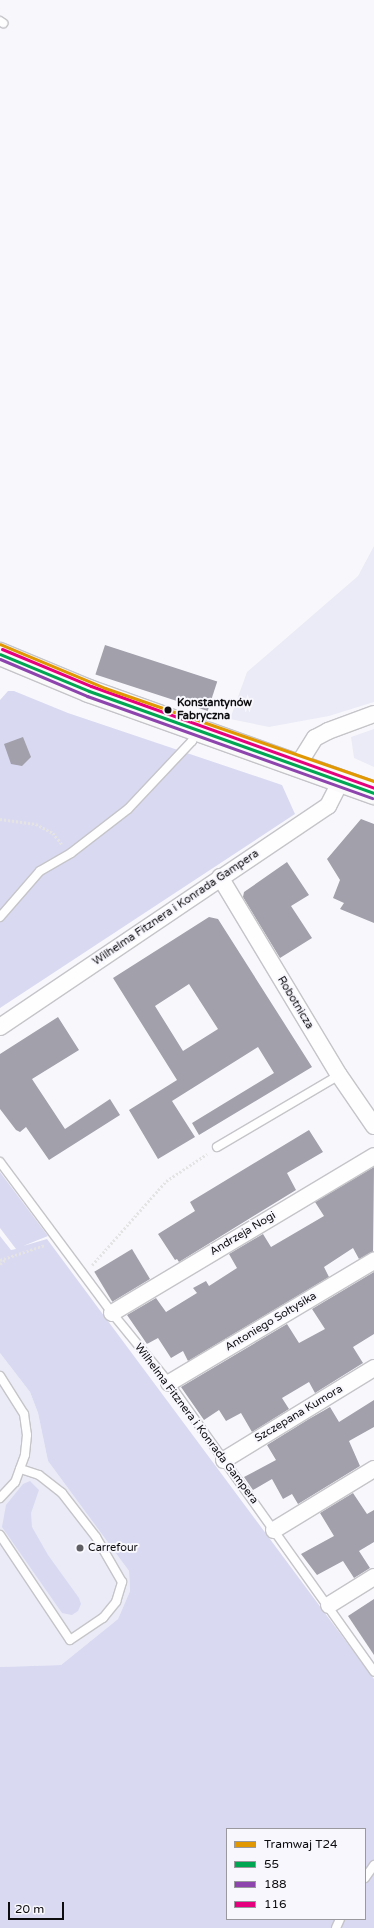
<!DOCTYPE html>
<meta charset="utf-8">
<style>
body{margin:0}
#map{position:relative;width:374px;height:1928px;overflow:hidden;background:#f8f8fc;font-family:"Varela Round",sans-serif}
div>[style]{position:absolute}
.built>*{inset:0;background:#eaebf6}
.green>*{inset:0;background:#d9d9f2}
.building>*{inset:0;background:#a1a0ab;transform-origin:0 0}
.path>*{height:2.5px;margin-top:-1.25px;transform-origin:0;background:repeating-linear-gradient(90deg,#e4e4e4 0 2px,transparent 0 4px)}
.roads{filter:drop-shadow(1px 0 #c5c5c9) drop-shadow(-1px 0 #c5c5c9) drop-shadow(0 1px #c5c5c9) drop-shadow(0 -1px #c5c5c9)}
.lane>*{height:8px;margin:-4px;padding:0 4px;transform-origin:4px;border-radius:4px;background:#fefeff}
.street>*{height:16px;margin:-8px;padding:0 8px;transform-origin:8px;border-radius:8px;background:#fefeff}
.secondary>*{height:22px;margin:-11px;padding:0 11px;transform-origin:11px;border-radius:11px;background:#fafafb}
.bus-1>*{height:3px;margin:-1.5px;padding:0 1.5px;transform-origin:1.5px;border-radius:1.5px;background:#00a651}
.bus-2>*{height:3px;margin:-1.5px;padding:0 1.5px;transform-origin:1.5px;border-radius:1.5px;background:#8e44ad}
.bus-3>*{height:3px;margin:-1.5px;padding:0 1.5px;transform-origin:1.5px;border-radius:1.5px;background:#e5007d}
.tram-1>*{height:3px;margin:-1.5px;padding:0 1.5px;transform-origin:1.5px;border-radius:1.5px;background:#e09702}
.dots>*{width:11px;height:11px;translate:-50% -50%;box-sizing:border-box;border:2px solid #f7f7fd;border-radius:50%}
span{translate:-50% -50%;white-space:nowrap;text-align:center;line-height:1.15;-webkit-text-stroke:4px #f7f7fd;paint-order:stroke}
.stop-label{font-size:11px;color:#0d0d10;font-weight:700}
.left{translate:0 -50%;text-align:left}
.street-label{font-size:11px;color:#0d0d10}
.poi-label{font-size:11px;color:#0d0d10}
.legend{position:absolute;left:226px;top:1828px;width:140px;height:92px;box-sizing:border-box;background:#f7f7fd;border:1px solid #99999e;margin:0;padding:5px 7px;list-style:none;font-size:12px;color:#0d0d10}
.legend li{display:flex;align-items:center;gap:8px;height:20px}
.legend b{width:20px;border:1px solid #99999e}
.scale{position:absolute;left:8px;top:1902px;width:56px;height:18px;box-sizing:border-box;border:2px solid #0d0d10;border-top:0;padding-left:5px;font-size:12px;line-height:14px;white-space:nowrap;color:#0d0d10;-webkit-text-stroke:3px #f7f7fd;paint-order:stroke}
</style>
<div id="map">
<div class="built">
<i style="clip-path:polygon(374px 546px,374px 702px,329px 716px,269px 727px,230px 719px,247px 672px,358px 576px)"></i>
<i style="clip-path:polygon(374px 729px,374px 767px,354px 758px,351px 737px)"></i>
<i style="clip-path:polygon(0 1353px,30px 1392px,38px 1413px,48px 1461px,129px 1571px,130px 1591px,118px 1619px,61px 1665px,0 1667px)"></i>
</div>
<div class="green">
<i style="clip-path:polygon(8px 691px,14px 691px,68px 713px,282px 785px,295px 814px,0 1008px,0 700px)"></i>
<i style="clip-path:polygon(evenodd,0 1172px,48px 1236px,23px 1246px,47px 1239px,374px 1679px,374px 1928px,0 1928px,0 1667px,61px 1665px,118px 1619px,130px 1591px,129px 1571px,48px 1461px,38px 1413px,30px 1392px,0 1353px,0 1236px,11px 1250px,16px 1249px,0 1228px,0 1172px,227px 1829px,365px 1829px,365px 1919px,227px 1919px,227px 1829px)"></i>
<i style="clip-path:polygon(30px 1481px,39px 1490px,31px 1513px,32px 1527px,48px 1555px,79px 1598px,81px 1604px,78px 1611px,72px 1615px,62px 1613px,2px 1527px,6px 1505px,23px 1484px)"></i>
</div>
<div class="building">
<i style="left:105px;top:645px;width:118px;height:31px;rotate:18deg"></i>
<i style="clip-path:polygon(23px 737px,31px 757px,22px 766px,11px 764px,4px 744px)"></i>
<i style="clip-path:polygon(361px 819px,374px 824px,374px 923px,340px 909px,344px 903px,333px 898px,340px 880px,327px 859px)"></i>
<i style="clip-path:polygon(287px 862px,309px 895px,291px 906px,312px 938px,280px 958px,243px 897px,244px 892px)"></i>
<i style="clip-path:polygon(evenodd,209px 917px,218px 919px,312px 1067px,199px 1135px,192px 1123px,274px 1073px,258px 1047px,172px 1101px,195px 1137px,158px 1159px,129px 1110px,177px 1080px,113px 978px,209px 917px,189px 984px,218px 1029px,183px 1051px,155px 1006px,189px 984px)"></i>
<i style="clip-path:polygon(58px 1017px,79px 1050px,32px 1079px,65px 1129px,110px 1099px,120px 1115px,49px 1160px,26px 1127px,20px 1132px,16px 1130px,0 1109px,0 1054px)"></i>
<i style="clip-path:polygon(309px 1130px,323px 1152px,287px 1173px,296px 1190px,179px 1262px,177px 1259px,175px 1260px,158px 1234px,195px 1211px,190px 1202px)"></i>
<i style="clip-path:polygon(374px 1167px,373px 1252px,359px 1259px,353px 1248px,324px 1267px,329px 1277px,188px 1361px,183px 1351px,171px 1358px,158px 1338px,147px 1344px,127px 1315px,156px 1298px,166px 1312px,197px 1293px,193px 1288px,206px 1281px,209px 1286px,237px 1268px,229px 1254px,263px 1234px,271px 1247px,324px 1216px,315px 1202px)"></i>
<i style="left:132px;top:1249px;width:35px;height:44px;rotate:59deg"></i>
<i style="clip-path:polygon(374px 1272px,374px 1334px,353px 1347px,363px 1363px,315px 1393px,309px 1382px,282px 1398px,289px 1409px,252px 1432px,241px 1413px,226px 1421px,219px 1410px,204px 1420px,181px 1387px,287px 1324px,299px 1343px,325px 1329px,312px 1309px)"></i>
<i style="clip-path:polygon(374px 1400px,374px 1427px,349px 1441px,360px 1466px,298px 1504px,292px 1494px,283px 1499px,272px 1479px,253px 1490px,244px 1477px,276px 1460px,267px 1445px,309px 1419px,330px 1407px,339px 1422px)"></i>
<i style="clip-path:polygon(353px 1493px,367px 1514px,374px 1510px,374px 1542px,359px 1551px,370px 1568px,354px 1578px,343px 1561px,317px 1575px,301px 1554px,334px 1536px,320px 1513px)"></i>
<i style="clip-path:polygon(374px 1599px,374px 1655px,348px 1616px)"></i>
</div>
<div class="path">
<i style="left:0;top:819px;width:36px;rotate:8deg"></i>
<i style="left:36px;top:824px;width:19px;rotate:28deg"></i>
<i style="left:53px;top:833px;width:14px;rotate:51deg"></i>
<i style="left:0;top:1260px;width:47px;rotate:-18.4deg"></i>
<i style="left:0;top:1264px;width:6px;rotate:-39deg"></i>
<i style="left:92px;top:1265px;width:112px;rotate:-48.6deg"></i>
<i style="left:166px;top:1181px;width:49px;rotate:-33.4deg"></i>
</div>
<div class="roads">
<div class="lane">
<i style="left:0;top:21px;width:4px;rotate:34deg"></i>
<i style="left:0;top:917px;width:61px;rotate:-49deg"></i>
<i style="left:40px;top:871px;width:36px;rotate:-30deg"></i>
<i style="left:71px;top:853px;width:72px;rotate:-37.7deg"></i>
<i style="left:128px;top:809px;width:93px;rotate:-46.7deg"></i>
<i style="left:192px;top:741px;width:11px;rotate:-68deg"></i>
<i style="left:217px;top:1147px;width:142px;rotate:-30.5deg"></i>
<i style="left:0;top:1162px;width:188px;rotate:53.4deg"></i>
<i style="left:112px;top:1313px;width:90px;rotate:50.8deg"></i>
<i style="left:169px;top:1383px;width:354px;rotate:54.6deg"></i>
<i style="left:0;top:1376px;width:45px;rotate:57.7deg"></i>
<i style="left:24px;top:1414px;width:21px;rotate:82deg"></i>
<i style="left:27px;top:1435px;width:20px;rotate:96deg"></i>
<i style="left:25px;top:1455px;width:29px;rotate:110deg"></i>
<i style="left:15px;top:1482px;width:22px;rotate:133deg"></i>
<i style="left:0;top:1535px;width:126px;rotate:56.3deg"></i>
<i style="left:70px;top:1640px;width:40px;rotate:-34deg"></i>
<i style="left:103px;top:1618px;width:21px;rotate:-51deg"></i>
<i style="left:116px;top:1602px;width:21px;rotate:-73deg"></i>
<i style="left:122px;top:1582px;width:52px;rotate:-120deg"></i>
<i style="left:96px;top:1537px;width:56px;rotate:-127.7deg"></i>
<i style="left:62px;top:1493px;width:29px;rotate:-142deg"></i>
<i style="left:39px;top:1475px;width:20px;rotate:-162deg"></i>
<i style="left:365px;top:1878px;width:16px;rotate:-55deg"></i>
<i style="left:336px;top:1928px;width:10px;rotate:-66deg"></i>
</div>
<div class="street">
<i style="left:298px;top:765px;width:32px;rotate:-58deg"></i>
<i style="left:315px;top:738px;width:15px;rotate:-28deg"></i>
<i style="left:328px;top:731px;width:49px;rotate:-20.3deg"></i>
<i style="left:220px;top:877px;width:231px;rotate:59deg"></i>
<i style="left:339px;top:1075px;width:62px;rotate:55.5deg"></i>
<i style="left:0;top:1027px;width:396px;rotate:-34deg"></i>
<i style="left:328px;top:806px;width:28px;rotate:-63deg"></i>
<i style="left:112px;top:1313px;width:305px;rotate:-30.9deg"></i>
<i style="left:169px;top:1383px;width:239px;rotate:-30.8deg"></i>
<i style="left:224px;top:1460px;width:176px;rotate:-31.5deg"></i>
<i style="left:274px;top:1530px;width:117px;rotate:-31.4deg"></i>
<i style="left:329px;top:1605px;width:53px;rotate:-31.9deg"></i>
</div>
<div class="secondary">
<i style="left:0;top:654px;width:96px;rotate:22.6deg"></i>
<i style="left:89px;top:691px;width:303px;rotate:19.7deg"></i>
</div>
</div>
<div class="bus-1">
<i style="left:0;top:654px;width:96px;rotate:22.6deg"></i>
<i style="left:89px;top:691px;width:303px;rotate:19.7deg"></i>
</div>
<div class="bus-2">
<i style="left:0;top:659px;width:95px;rotate:23deg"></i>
<i style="left:87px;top:696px;width:303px;rotate:19.7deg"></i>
</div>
<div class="bus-3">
<i style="left:2px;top:649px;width:96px;rotate:22.6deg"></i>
<i style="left:91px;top:686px;width:301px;rotate:19.8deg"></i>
</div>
<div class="tram-1">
<i style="left:0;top:644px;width:114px;rotate:22.7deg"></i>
<i style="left:105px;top:688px;width:285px;rotate:19.1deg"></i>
</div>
<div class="dots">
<i style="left:168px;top:710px;background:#0d0d10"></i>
<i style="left:80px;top:1548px;background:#5f5f63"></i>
</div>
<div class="stop-label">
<span class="left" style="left:177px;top:710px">Konstantynów<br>Fabryczna</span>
</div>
<div class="street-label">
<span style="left:176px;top:908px;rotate:-34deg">Wilhelma Fitznera i Konrada Gampera</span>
<span style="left:295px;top:1003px;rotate:59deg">Robotnicza</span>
<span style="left:243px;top:1234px;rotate:-31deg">Andrzeja Nogi</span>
<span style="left:271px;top:1322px;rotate:-31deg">Antoniego Sołtysika</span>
<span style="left:299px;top:1414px;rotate:-31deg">Szczepana Kumora</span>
<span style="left:196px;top:1424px;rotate:53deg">Wilhelma Fitznera i Konrada Gampera</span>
</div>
<div class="poi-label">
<span class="left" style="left:88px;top:1548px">Carrefour</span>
</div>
<ul class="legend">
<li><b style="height:5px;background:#e09702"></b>Tramwaj T24</li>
<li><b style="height:5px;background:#00a651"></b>55</li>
<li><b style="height:5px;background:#8e44ad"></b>188</li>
<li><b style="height:5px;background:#e5007d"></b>116</li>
</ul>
<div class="scale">20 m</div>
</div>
